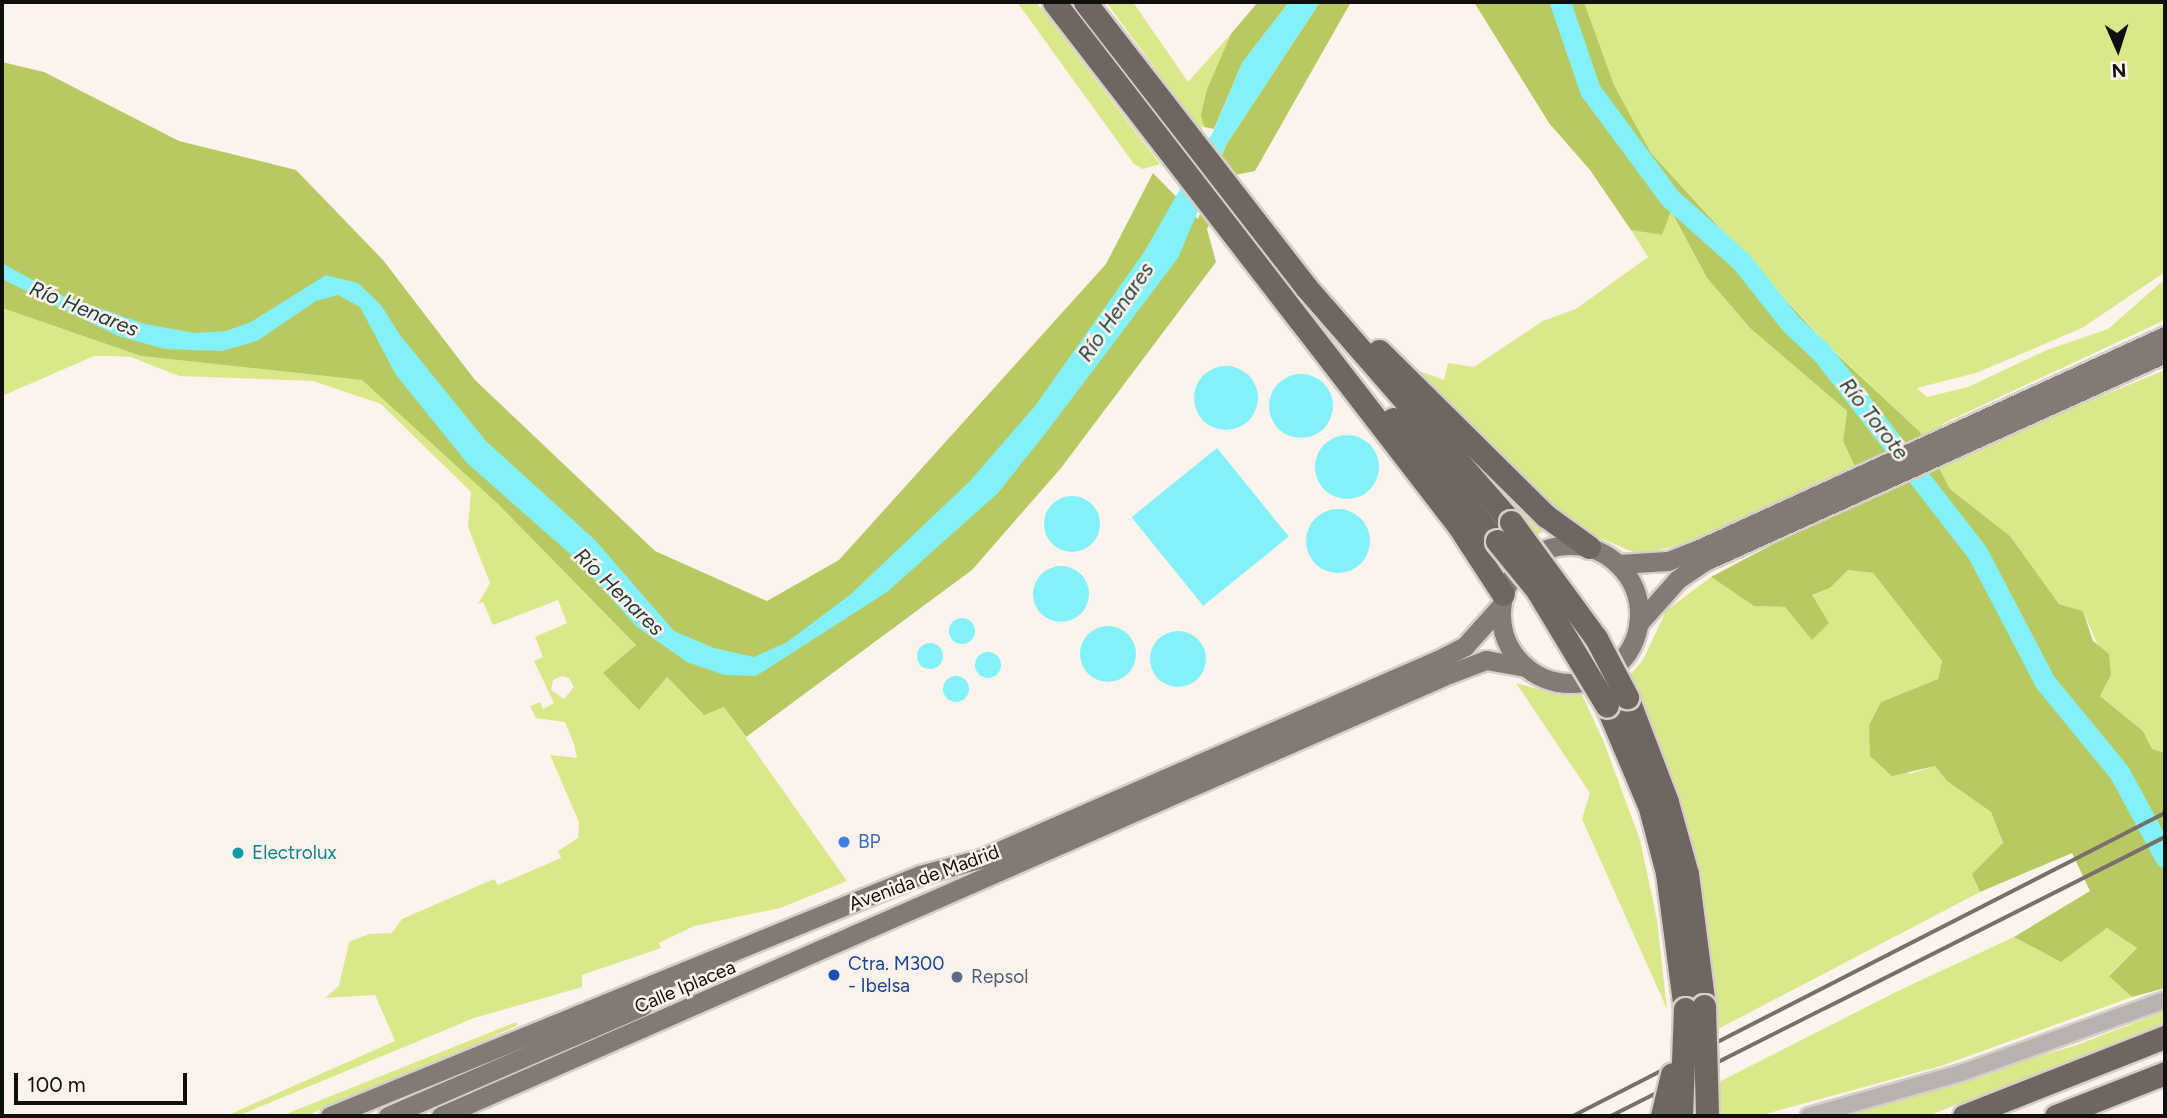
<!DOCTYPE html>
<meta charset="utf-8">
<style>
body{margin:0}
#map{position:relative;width:2167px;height:1118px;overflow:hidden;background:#fbf3ec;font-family:Figtree,sans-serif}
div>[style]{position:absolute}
.green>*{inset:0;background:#d9e989}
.forest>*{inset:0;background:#b9c962}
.water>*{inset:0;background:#82f1f9;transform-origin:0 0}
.round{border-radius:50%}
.river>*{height:21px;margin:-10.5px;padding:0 10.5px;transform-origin:10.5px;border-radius:10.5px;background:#82f1f9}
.roads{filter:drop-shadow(2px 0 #d6cfc8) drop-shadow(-2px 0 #d6cfc8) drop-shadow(0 2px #d6cfc8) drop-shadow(0 -2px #d6cfc8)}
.tertiary>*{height:16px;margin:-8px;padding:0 8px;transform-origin:8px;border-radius:8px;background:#b6b2af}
.primary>*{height:19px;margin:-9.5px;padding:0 9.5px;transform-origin:9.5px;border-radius:9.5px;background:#817a75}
.primary>.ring{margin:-9.5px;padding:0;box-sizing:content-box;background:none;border:19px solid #817a75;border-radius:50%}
.motorway>*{height:23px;margin:-11.5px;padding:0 11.5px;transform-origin:11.5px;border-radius:11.5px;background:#6e6660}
.rail>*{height:3.5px;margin:-1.75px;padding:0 1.75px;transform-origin:1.75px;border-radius:1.75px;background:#75706b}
.bridges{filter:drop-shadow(2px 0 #d6cfc8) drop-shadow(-2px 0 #d6cfc8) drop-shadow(0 2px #d6cfc8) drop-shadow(0 -2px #d6cfc8)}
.motorway-bridge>*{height:23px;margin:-11.5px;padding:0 11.5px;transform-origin:11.5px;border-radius:11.5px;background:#6e6660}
.dots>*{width:19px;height:19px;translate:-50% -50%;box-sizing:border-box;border:4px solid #fbf3ec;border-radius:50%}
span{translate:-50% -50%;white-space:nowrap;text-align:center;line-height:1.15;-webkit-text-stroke:5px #fbf3ec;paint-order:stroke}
.shop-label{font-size:19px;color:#366cbe}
.left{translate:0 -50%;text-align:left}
.culture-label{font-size:19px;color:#0d838f}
.street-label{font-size:19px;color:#110f0c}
.transit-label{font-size:19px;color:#164399}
.service-label{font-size:19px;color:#4e5e75}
.water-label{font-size:21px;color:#1f393a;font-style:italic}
.frame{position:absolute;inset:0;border:4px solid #110f0c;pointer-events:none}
.north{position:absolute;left:2083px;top:14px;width:70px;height:70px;-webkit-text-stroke:5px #fbf3ec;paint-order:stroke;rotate:177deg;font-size:19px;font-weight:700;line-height:28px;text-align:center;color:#110f0c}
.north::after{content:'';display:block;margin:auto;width:24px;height:32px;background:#110f0c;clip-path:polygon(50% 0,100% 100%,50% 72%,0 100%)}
.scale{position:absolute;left:14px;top:1073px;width:173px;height:32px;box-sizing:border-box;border:4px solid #110f0c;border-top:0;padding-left:9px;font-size:21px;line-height:24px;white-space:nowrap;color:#110f0c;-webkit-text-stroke:5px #fbf3ec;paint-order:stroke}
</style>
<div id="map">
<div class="green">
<i style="clip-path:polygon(1017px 2px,1036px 2px,1160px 164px,1143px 169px,1134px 164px)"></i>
<i style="clip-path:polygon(1106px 2px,1133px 2px,1188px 82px,1231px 34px,1207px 89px,1202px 132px)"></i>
<i style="clip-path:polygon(1584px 2px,2165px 2px,2165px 272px,2082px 328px,1976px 373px,1917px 388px,1927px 397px,1968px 387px,2047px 350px,2108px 329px,2165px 279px,2165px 320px,1942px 424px,1959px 454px,2165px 370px,2165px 753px,2152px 749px,2143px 731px,2100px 696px,2111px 675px,2083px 611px,2059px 604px,2010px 536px,1950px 489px,1920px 432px,1828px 345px,1651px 153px,1614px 85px)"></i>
<i style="clip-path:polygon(1670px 210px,1707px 278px,1750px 328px,1847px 411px,1843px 441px,1856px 467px,1678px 546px,1638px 554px,1567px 524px,1411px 368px,1444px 380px,1448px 363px,1474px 367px,1543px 321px,1576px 309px,1648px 257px,1631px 230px,1662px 235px)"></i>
<i style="clip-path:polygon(evenodd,2px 308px,141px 356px,362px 380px,498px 504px,636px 645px,639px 709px,667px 677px,703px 714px,724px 707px,847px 881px,780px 908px,694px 926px,659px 943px,661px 948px,582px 975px,582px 987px,474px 1018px,238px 1116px,226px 1116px,395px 1041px,375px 995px,325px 998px,339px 986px,349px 942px,369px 934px,392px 933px,402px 919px,494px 879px,498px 885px,561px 858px,558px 851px,578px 838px,579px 822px,550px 755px,577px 758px,574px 744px,565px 722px,536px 718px,530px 706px,540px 702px,543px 709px,554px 703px,534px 661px,543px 657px,535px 637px,567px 623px,558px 600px,493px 625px,483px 602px,478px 604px,490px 583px,468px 527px,471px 492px,381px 404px,313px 381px,179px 376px,131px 357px,110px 356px,94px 356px,2px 396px,2px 308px,562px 676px,569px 678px,574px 687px,564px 699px,551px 690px,553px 680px,562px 676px)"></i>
<i style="clip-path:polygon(1404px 384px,1551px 526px,1536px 536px)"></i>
<i style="clip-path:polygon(1848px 570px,1873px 573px,1942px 661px,1938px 679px,1881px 702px,1869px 725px,1909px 774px,1935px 766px,1947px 781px,1991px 812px,2003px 844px,1972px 874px,1980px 892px,1718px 1029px,1701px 887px,1688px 836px,1667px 766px,1630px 675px,1643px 660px,1666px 611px,1711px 577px,1754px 606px,1785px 607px,1830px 588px)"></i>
<i style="clip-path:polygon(1516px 683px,1559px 695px,1582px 695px,1603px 740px,1640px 840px,1657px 920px,1667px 1009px,1582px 819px,1590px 793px)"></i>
<i style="clip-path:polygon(2107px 928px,2137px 948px,2109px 975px,2132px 997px,1941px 1066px,1758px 1116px,1716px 1116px,1716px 1099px,1677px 1116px,1652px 1116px,1900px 990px,2014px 937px,2061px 962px)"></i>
<i style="clip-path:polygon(2165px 1011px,2165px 1023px,1928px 1116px,1838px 1116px,2077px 1045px)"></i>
<i style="clip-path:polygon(516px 1022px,518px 1025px,457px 1053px,305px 1116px,281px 1116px)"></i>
</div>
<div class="forest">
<i style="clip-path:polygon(1258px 2px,1289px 2px,1242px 63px,1214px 129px,1204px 127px,1201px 115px,1207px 89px,1231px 34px)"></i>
<i style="clip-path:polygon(1320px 2px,1351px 2px,1255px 171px,1235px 175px,1207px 229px,1216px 262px,1061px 468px,972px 570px,746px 737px,724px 707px,704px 715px,667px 677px,639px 710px,603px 673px,636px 645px,498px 504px,362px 380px,141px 356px,2px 308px,2px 62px,44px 72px,179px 141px,296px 170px,383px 260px,475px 380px,655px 551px,767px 601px,839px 560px,1106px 264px,1153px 173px,1198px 219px,1226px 145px)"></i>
<i style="clip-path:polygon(1474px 2px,1584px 2px,1614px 85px,1651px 153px,1827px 345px,1920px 432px,1950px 489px,2010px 536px,2059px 604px,2083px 611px,2093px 641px,2109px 654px,2111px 675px,2100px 696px,2143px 731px,2152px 749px,2165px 753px,2165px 988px,2132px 997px,2109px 976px,2137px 948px,2107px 928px,2061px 962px,2014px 937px,2090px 891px,2072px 853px,1980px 892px,1972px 874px,2003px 843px,1991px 812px,1947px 781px,1935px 766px,1892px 776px,1870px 756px,1869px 725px,1881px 702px,1938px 679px,1942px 661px,1873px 573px,1848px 570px,1830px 588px,1812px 595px,1829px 623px,1812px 640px,1785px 607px,1754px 606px,1711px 577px,1868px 494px,1843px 441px,1847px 411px,1750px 328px,1707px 278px,1671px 211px,1662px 235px,1631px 230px,1590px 170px,1549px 123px)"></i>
</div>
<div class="water">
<i style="clip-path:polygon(1289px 2px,1320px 2px,1226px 145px,1178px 258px,1048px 430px,998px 493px,887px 592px,756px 676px,724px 675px,687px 662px,637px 627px,577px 560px,467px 463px,396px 375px,360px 307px,338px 295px,316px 301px,257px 341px,222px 351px,165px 349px,118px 336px,2px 279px,2px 263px,58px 294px,145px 324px,195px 333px,226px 331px,251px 322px,326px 275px,358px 283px,381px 305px,400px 335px,486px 441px,595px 540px,674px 631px,714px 648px,754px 657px,787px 642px,851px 594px,969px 482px,1035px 406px,1144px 252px,1214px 130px,1242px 63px)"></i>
<i class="round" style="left:1194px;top:366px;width:64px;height:64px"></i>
<i class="round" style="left:1269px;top:374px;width:64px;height:64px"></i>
<i class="round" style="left:1315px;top:435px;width:64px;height:64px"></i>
<i style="left:1217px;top:448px;width:114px;height:110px;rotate:51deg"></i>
<i class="round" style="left:1044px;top:496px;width:56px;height:56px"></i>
<i class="round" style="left:1306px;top:509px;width:64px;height:64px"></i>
<i class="round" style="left:1033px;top:566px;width:56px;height:56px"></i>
<i class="round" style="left:949px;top:618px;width:26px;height:26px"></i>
<i class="round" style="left:1080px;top:626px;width:56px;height:56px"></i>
<i class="round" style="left:1150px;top:631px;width:56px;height:56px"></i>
<i class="round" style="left:917px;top:643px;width:26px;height:26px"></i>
<i class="round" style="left:975px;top:652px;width:26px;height:26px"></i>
<i class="round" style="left:943px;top:676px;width:26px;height:26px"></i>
</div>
<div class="river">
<i style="left:1560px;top:2px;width:93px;rotate:71.2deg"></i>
<i style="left:1590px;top:90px;width:134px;rotate:53.5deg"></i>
<i style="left:1670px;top:198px;width:95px;rotate:41.6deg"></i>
<i style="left:1741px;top:261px;width:80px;rotate:51.6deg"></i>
<i style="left:1791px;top:324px;width:42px;rotate:43.1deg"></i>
<i style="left:1822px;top:353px;width:252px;rotate:52.1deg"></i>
<i style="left:1977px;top:552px;width:147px;rotate:62.4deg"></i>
<i style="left:2045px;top:682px;width:117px;rotate:50.6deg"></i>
<i style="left:2119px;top:772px;width:97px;rotate:61.6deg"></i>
</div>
<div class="roads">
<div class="tertiary">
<i style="left:1809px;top:1116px;width:158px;rotate:-15.8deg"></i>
<i style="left:1961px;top:1073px;width:217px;rotate:-19.7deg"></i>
</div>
<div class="primary">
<i class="ring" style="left:1501px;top:545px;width:119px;height:119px"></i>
<i style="left:1618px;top:564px;width:50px;rotate:-3.4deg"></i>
<i style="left:1668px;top:561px;width:31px;rotate:-21deg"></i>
<i style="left:1697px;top:550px;width:515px;rotate:-24.57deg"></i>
<i style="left:1638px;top:624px;width:60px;rotate:-48.4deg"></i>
<i style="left:1678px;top:579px;width:32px;rotate:-34deg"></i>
<i style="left:1705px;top:561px;width:505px;rotate:-24.33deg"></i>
<i style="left:330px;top:1116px;width:637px;rotate:-22.22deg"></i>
<i style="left:920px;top:875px;width:65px;rotate:-15.1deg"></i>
<i style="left:983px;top:858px;width:197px;rotate:-23.6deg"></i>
<i style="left:1164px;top:779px;width:296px;rotate:-23.5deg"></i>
<i style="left:1436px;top:661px;width:33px;rotate:-27deg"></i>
<i style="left:1465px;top:646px;width:52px;rotate:-48.1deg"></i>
<i style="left:388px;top:1116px;width:277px;rotate:-23.4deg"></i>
<i style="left:441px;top:1116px;width:1095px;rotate:-23.69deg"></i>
<i style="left:1444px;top:676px;width:45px;rotate:-20.9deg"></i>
<i style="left:1486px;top:660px;width:40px;rotate:10deg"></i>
</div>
<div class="motorway">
<i style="left:1054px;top:2px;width:661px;rotate:52.32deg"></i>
<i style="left:1458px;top:525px;width:82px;rotate:56.9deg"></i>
<i style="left:1085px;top:2px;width:361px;rotate:52.2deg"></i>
<i style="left:1306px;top:287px;width:312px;rotate:48.9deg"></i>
<i style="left:1379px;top:351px;width:235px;rotate:44.7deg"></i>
<i style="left:1546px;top:516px;width:53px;rotate:35.8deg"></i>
<i style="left:1393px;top:419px;width:160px;rotate:49.6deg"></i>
<i style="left:1627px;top:697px;width:112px;rotate:69.1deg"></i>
<i style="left:1667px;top:802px;width:75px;rotate:74.5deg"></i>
<i style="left:1687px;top:874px;width:133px;rotate:82.7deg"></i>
<i style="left:1607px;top:706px;width:111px;rotate:67.1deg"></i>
<i style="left:1650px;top:808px;width:67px;rotate:75.3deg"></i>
<i style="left:1667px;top:873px;width:137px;rotate:82.5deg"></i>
<i style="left:1964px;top:1116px;width:216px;rotate:-21.5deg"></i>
<i style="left:2056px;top:1116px;width:117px;rotate:-21.5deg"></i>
</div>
</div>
<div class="rail">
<i style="left:1573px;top:1116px;width:665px;rotate:-27.1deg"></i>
<i style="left:1611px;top:1116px;width:620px;rotate:-26.73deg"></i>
</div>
<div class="bridges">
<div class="motorway-bridge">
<i style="left:1511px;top:522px;width:144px;rotate:53.8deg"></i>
<i style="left:1596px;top:638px;width:67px;rotate:62.3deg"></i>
<i style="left:1497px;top:541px;width:63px;rotate:50.8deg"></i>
<i style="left:1537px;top:590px;width:135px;rotate:58.9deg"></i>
<i style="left:1704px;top:1006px;width:108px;rotate:88.4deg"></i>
<i style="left:1662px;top:1116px;width:43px;rotate:-76.6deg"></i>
<i style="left:1681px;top:1116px;width:107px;rotate:-87.9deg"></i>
</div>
</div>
<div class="dots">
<i style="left:844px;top:842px;background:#3f7fe0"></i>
<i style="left:238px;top:853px;background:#0f9aa8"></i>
<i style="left:834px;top:975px;background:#1a4fb4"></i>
<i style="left:957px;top:977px;background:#5c6f8a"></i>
</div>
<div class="shop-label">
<span class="left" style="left:858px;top:842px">BP</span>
</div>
<div class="culture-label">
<span class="left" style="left:252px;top:853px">Electrolux</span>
</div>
<div class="street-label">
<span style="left:924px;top:878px;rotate:-20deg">Avenida de Madrid</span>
<span style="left:685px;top:987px;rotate:-23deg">Calle Iplacea</span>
</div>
<div class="transit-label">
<span class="left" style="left:848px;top:975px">Ctra. M300<br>- Ibelsa</span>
</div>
<div class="service-label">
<span class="left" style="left:971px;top:977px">Repsol</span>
</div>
<div class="water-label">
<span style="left:84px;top:309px;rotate:22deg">Río Henares</span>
<span style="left:1116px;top:312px;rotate:-55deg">Río Henares</span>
<span style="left:1874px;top:419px;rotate:52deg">Río Torote</span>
<span style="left:619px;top:592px;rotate:44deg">Río Henares</span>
</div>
<div class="frame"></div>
<div class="north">N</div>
<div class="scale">100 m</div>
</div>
